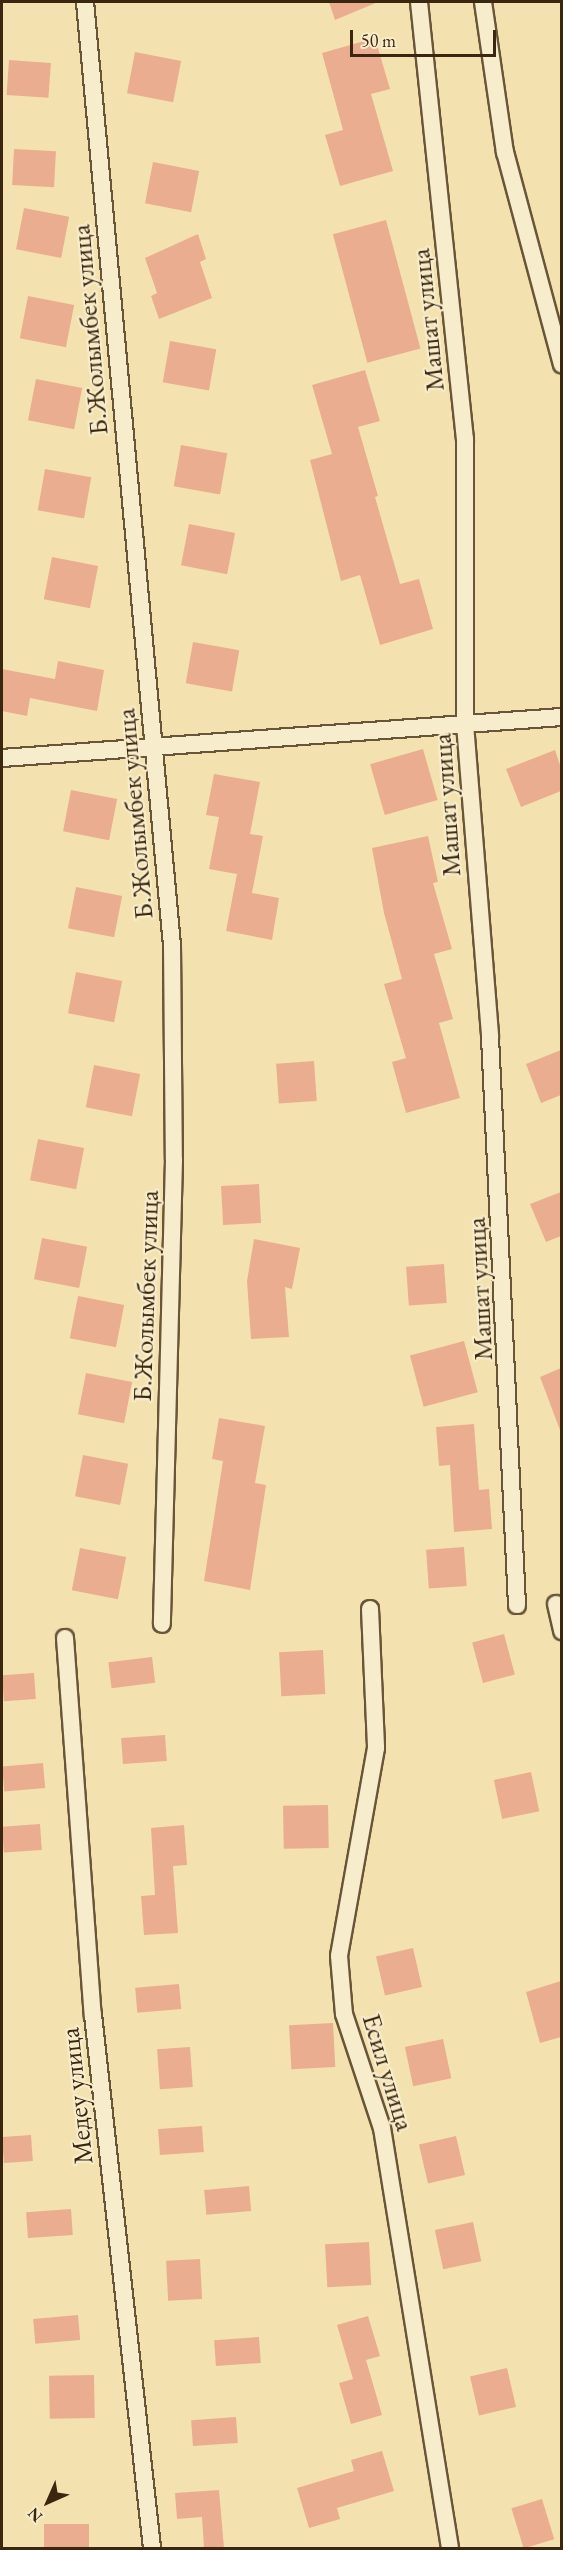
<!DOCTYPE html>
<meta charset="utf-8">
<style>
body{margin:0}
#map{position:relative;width:563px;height:2550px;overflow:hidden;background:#f3e2af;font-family:"EB Garamond",serif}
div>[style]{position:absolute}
.building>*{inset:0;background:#ebad90;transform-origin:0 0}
.roads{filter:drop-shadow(2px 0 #695538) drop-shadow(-2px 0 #695538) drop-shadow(0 2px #695538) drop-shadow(0 -2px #695538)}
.minor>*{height:16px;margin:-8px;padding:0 8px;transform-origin:8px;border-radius:8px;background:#f7eccb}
span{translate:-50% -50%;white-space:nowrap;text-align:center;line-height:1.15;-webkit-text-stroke:4.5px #f7eccb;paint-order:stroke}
.street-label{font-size:27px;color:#3b2610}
.frame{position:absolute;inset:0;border:3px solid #3b2610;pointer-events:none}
.north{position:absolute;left:18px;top:2472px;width:60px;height:60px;-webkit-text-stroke:4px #f7eccb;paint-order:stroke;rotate:225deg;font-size:16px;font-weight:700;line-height:24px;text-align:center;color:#3b2610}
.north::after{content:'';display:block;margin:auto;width:21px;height:27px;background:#3b2610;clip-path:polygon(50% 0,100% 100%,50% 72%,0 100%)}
.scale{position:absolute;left:350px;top:30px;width:146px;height:27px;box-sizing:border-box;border:3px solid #3b2610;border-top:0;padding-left:8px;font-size:18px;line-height:21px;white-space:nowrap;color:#3b2610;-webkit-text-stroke:4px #f7eccb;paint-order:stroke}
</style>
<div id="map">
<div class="building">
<i style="clip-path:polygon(329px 2px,378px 2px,335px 20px)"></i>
<i style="clip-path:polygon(375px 38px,390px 89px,371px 94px,393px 171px,340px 186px,325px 135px,343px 130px,322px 53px)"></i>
<i style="left:135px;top:52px;width:47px;height:42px;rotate:11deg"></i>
<i style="left:9px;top:60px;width:42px;height:35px;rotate:4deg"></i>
<i style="left:14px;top:149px;width:42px;height:36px;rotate:3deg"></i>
<i style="left:153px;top:162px;width:47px;height:42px;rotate:11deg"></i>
<i style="left:24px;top:208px;width:46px;height:42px;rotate:11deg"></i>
<i style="left:386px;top:220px;width:133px;height:55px;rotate:75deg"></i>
<i style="clip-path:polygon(198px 234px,206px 259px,200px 262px,212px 298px,159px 319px,151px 296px,157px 293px,145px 258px)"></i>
<i style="left:28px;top:296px;width:47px;height:43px;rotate:11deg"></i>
<i style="left:170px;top:341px;width:47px;height:42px;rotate:10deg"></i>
<i style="clip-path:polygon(365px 370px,380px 421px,358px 427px,378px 496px,375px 497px,400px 584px,419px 579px,433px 629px,380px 645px,360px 575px,341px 581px,310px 460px,332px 454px,312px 385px)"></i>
<i style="left:36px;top:379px;width:47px;height:42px;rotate:11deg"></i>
<i style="left:181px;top:445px;width:47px;height:42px;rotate:10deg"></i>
<i style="left:45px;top:469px;width:47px;height:42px;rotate:10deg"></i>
<i style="left:189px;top:524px;width:47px;height:42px;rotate:11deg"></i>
<i style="left:52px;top:557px;width:47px;height:43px;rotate:11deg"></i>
<i style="left:193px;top:642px;width:47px;height:42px;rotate:10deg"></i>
<i style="clip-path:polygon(58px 661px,104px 670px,97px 711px,30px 698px,27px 716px,2px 711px,2px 669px,55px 679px)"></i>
<i style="left:423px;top:749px;width:53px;height:55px;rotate:74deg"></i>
<i style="clip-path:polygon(555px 750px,561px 768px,561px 791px,521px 807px,506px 769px)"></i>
<i style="clip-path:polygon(214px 774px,260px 782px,250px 834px,263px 836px,252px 893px,279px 898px,272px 940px,226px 931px,237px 874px,209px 869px,219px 817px,206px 815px)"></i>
<i style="left:71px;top:790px;width:47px;height:42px;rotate:11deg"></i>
<i style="clip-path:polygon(428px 836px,438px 882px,433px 883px,452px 949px,434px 954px,453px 1019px,439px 1023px,460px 1098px,406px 1113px,392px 1062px,406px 1058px,384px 984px,402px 979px,384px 913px,372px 848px)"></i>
<i style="left:76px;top:887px;width:47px;height:42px;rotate:11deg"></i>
<i style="left:76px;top:972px;width:47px;height:42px;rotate:11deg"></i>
<i style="clip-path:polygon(561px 1050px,561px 1095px,541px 1103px,526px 1064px)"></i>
<i style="left:314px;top:1061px;width:40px;height:38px;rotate:86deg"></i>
<i style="left:94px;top:1065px;width:47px;height:43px;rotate:11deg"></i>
<i style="left:38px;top:1139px;width:47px;height:42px;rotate:11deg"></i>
<i style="left:259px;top:1184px;width:39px;height:38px;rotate:87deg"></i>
<i style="clip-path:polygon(561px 1192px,561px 1236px,546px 1242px,530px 1204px)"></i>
<i style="left:42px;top:1238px;width:46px;height:42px;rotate:11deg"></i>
<i style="clip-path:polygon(254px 1239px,300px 1248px,292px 1289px,285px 1287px,289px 1337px,251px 1339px,247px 1281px)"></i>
<i style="left:444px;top:1264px;width:39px;height:38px;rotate:86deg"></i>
<i style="left:78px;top:1296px;width:47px;height:43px;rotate:11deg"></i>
<i style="left:464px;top:1341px;width:53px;height:56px;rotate:75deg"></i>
<i style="clip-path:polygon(561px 1368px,561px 1430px,560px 1430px,540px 1377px)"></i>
<i style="left:86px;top:1373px;width:47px;height:42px;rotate:11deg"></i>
<i style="clip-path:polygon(219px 1418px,265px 1426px,255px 1483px,266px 1485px,250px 1590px,204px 1581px,223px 1461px,212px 1459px)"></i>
<i style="clip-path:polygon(474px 1424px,479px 1490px,489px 1489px,492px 1529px,454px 1532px,450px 1465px,439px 1466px,436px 1427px)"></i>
<i style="left:83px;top:1455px;width:46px;height:42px;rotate:11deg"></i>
<i style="left:464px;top:1547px;width:39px;height:38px;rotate:86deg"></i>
<i style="left:80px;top:1548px;width:47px;height:43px;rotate:11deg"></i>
<i style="left:504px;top:1634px;width:42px;height:33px;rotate:75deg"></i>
<i style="left:323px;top:1650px;width:44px;height:44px;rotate:87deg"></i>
<i style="left:152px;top:1657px;width:26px;height:44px;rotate:83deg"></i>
<i style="left:34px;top:1673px;width:26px;height:32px;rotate:86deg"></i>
<i style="left:165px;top:1735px;width:26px;height:44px;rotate:86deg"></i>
<i style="left:43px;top:1763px;width:25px;height:41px;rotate:85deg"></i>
<i style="left:531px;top:1772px;width:40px;height:38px;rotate:78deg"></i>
<i style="left:328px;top:1805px;width:43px;height:45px;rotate:89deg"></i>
<i style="left:40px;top:1824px;width:26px;height:38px;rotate:86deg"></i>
<i style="clip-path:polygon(184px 1825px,187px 1865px,173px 1866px,178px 1933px,144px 1935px,141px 1896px,155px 1895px,151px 1828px)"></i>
<i style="left:413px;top:1948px;width:40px;height:38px;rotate:77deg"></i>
<i style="clip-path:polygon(561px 1981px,561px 2037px,540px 2043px,526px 1992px)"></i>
<i style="left:179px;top:1984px;width:25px;height:44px;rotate:85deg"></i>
<i style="left:333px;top:2023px;width:44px;height:44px;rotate:87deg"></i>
<i style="left:443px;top:2039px;width:40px;height:39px;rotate:78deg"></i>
<i style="left:190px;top:2047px;width:40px;height:33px;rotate:86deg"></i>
<i style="left:202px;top:2126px;width:26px;height:44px;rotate:86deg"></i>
<i style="left:31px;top:2135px;width:26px;height:29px;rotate:86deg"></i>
<i style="left:456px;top:2136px;width:40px;height:38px;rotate:77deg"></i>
<i style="left:249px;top:2186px;width:25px;height:45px;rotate:85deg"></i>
<i style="left:71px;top:2209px;width:26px;height:45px;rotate:86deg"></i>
<i style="left:473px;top:2222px;width:40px;height:39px;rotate:78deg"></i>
<i style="left:369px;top:2242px;width:43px;height:44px;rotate:87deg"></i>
<i style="left:200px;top:2259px;width:40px;height:34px;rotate:87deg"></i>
<i style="left:78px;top:2315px;width:25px;height:45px;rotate:85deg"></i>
<i style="clip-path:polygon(368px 2316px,380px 2356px,366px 2360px,382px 2415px,351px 2424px,339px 2383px,353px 2379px,337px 2325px)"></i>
<i style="left:259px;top:2337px;width:26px;height:45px;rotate:86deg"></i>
<i style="left:507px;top:2368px;width:40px;height:38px;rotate:77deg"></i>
<i style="left:94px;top:2375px;width:43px;height:45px;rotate:89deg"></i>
<i style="left:236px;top:2417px;width:26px;height:45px;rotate:86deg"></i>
<i style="clip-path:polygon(382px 2451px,394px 2491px,337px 2508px,340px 2519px,309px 2528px,297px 2488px,354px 2471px,351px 2460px)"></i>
<i style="clip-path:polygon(219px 2490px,224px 2548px,204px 2548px,202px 2517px,177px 2519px,175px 2493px)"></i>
<i style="left:542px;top:2499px;width:42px;height:32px;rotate:73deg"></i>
<i style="left:89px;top:2524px;width:24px;height:45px;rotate:90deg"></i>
</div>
<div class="roads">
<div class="minor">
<i style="left:85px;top:2px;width:948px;rotate:84.73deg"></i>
<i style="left:172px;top:946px;width:214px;rotate:89.5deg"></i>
<i style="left:174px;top:1160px;width:464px;rotate:91.5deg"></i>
<i style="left:419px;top:2px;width:439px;rotate:84deg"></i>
<i style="left:465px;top:439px;width:285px;rotate:90deg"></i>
<i style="left:465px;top:724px;width:314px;rotate:85.4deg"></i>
<i style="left:490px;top:1037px;width:569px;rotate:87.28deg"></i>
<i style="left:483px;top:2px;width:152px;rotate:81.7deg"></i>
<i style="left:505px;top:152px;width:220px;rotate:75deg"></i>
<i style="left:2px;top:758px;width:561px;rotate:-4.19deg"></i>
<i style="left:556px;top:1604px;width:28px;rotate:77deg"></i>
<i style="left:370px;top:1609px;width:139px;rotate:87.5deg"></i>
<i style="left:376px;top:1748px;width:211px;rotate:100.1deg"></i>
<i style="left:339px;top:1956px;width:58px;rotate:85.1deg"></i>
<i style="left:344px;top:2014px;width:120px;rotate:71.6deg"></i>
<i style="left:382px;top:2128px;width:425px;rotate:80.8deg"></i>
<i style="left:65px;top:1638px;width:378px;rotate:85.8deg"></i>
<i style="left:93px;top:2015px;width:536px;rotate:83.68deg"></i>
</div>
</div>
<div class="street-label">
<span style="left:427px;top:320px;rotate:-96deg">Машат улица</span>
<span style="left:89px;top:330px;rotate:-95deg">Б.Жолымбек улица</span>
<span style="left:446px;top:805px;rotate:-94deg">Машат улица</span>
<span style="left:134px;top:814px;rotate:-95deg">Б.Жолымбек улица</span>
<span style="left:479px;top:1289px;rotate:-93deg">Машат улица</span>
<span style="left:145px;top:1296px;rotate:-88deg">Б.Жолымбек улица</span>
<span style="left:389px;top:2072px;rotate:73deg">Есил улица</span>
<span style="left:76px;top:2096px;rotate:-96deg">Медеу улица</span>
</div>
<div class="frame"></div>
<div class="north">N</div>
<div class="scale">50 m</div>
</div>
